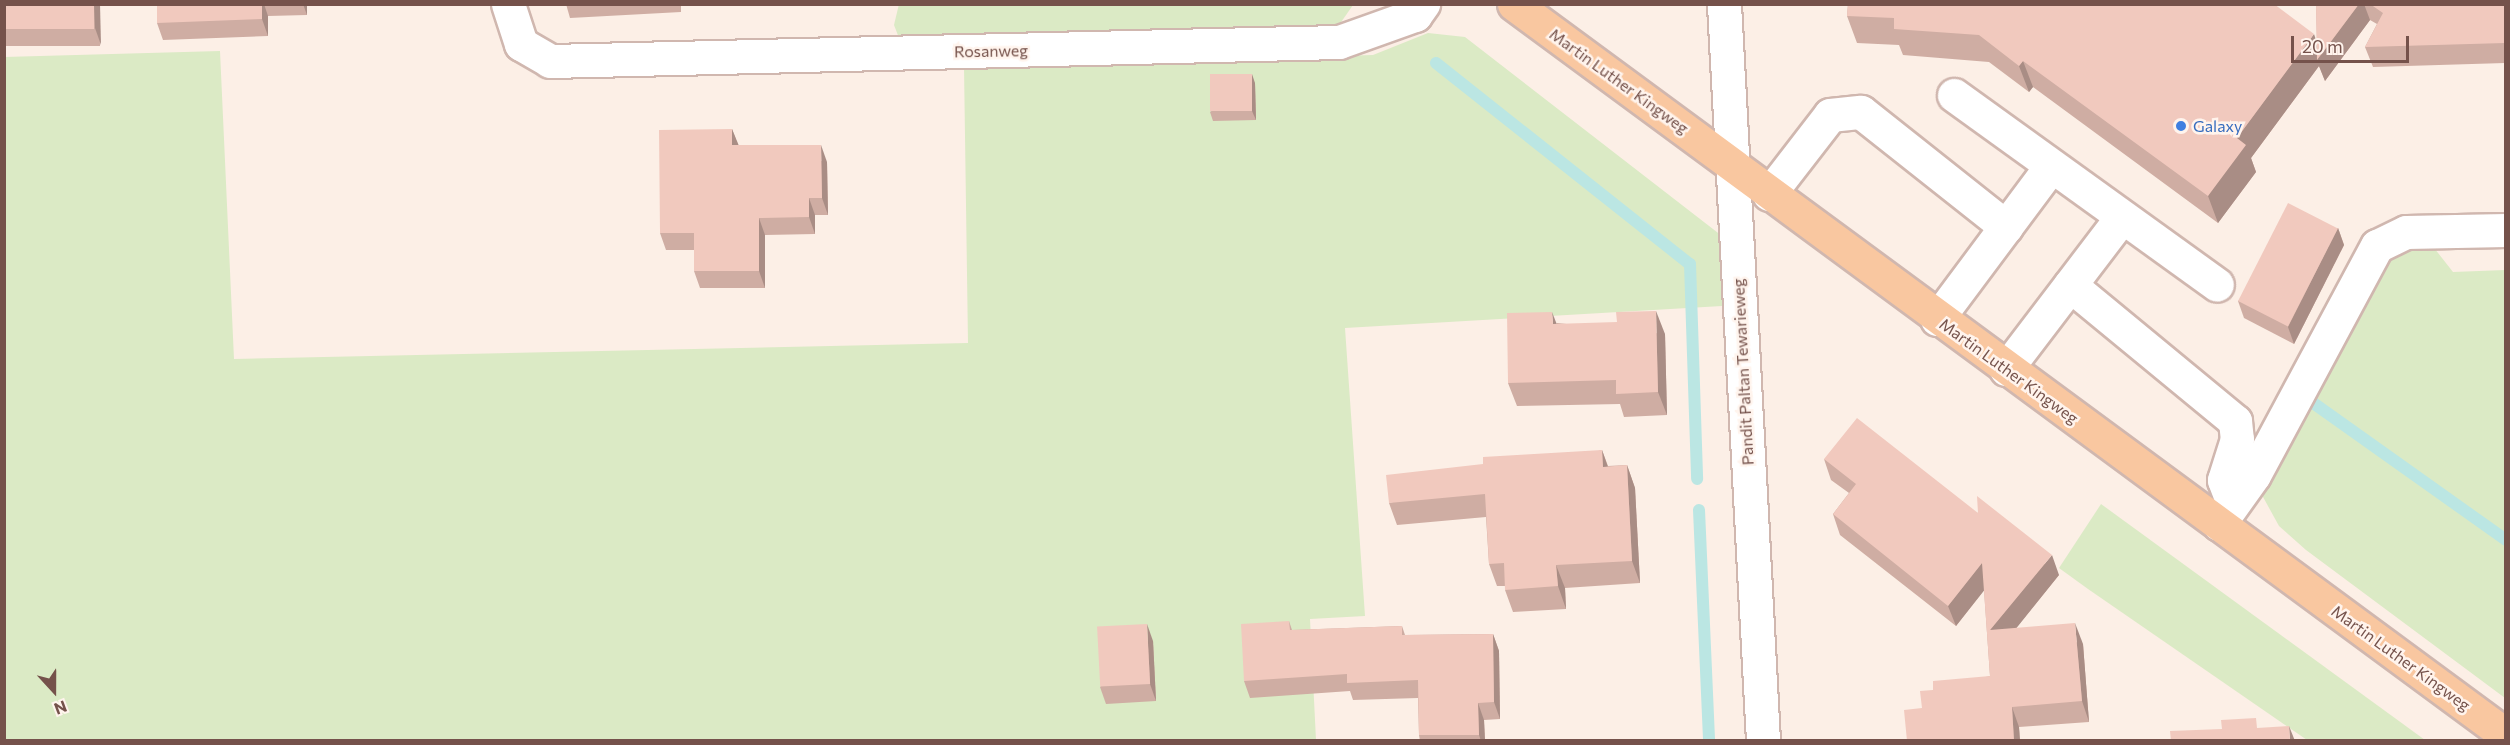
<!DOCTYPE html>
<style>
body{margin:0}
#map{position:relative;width:2510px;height:745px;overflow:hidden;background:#fcefe6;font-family:Commissioner,sans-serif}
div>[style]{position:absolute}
.green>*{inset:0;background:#dbeac5}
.stream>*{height:12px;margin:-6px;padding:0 6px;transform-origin:6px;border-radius:6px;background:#bbe6e3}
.roads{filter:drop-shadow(2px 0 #d0b7af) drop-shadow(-2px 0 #d0b7af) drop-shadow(0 2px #d0b7af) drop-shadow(0 -2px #d0b7af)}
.minor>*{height:33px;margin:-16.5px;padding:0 16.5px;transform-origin:16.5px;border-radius:16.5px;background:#fff}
.major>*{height:33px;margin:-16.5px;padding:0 16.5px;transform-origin:16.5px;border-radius:16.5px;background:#f9c7a0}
.wall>*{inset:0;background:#cfada3;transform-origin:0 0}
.shaded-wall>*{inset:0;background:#a98d85}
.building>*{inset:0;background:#f1c9be;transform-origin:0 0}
.dots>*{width:16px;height:16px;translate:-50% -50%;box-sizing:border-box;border:3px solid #fff4ed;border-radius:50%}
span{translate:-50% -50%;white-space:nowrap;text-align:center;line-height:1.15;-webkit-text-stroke:5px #fff4ed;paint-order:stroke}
.street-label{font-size:16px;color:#75524b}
.shop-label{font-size:16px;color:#366cbe}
.left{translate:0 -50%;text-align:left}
.frame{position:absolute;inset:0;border:6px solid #75524b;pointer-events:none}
.north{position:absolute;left:24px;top:661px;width:60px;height:60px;-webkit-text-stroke:4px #fff4ed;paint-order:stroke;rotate:159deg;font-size:16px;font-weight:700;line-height:24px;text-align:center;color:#75524b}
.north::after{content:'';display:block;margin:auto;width:21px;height:27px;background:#75524b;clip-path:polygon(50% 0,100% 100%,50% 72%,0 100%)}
.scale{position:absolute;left:2291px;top:36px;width:118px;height:27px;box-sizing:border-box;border:3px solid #75524b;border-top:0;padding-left:8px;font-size:18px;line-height:21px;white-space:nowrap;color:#75524b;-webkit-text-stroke:4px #fff4ed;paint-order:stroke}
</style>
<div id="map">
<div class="green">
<i style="clip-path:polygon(899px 4px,1353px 5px,1337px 28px,899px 38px,894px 25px)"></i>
<i style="clip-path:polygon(1428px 33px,1465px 37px,1722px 236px,1722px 306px,1345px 328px,1365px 616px,1310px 619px,1316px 740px,5px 740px,4px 57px,220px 51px,234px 359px,968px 343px,964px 67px,1373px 55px)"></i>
<i style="clip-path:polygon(2431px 244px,2453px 272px,2505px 270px,2505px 698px,2306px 550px,2279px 526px,2257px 486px,2374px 250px)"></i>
<i style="clip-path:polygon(2101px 504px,2425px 740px,2307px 740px,2088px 589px,2059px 568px)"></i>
</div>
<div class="stream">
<i style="left:1436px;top:63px;width:324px;rotate:38.4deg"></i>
<i style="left:1690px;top:264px;width:215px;rotate:88.1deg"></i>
<i style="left:2309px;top:400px;width:242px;rotate:35.4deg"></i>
<i style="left:1699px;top:510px;width:230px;rotate:87.5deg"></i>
</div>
<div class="roads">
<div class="minor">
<i style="left:508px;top:4px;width:42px;rotate:72deg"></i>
<i style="left:521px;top:44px;width:34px;rotate:30deg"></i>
<i style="left:550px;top:61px;width:789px;rotate:-1.38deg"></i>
<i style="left:1339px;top:42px;width:81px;rotate:-19.6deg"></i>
<i style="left:1415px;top:15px;width:14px;rotate:-54deg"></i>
<i style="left:1724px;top:4px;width:737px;rotate:86.97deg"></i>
<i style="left:1954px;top:95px;width:324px;rotate:35.8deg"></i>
<i style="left:1769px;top:194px;width:100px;rotate:-52.3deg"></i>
<i style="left:1830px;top:115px;width:31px;rotate:-6deg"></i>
<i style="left:1861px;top:112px;width:185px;rotate:38.4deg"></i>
<i style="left:2070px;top:285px;width:214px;rotate:39.5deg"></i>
<i style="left:2235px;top:421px;width:18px;rotate:84deg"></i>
<i style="left:2237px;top:439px;width:43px;rotate:107.6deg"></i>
<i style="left:2224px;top:480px;width:25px;rotate:69deg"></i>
<i style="left:1937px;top:319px;width:191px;rotate:-53.3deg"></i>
<i style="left:2006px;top:369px;width:191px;rotate:-52.7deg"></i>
<i style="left:2219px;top:524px;width:60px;rotate:-54.5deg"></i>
<i style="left:2254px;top:475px;width:260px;rotate:-61.8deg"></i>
<i style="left:2377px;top:246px;width:32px;rotate:-26deg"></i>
<i style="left:2406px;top:232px;width:100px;rotate:-1.1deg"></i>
</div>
<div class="major">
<i style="left:1514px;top:4px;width:1232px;rotate:36.39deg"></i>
</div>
</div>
<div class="wall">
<i style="left:4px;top:4px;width:96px;height:42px"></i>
<i style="clip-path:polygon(157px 4px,307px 4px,307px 15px,268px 16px,268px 36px,163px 40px,157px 23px)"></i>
<i style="clip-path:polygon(566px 4px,681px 4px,681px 12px,570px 18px)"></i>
<i style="clip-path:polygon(1848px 4px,2317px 43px,2316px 4px,2505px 4px,2505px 63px,2373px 67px,2365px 47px,2377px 24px,2370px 20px,2325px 81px,2319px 66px,2251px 158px,2256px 172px,2218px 223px,2033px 87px,2029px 92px,1989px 62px,1903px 55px,1899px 45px,1857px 43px,1847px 16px)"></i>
<i style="clip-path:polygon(1255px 83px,1256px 120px,1213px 121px,1210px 112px)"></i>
<i style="clip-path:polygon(732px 129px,738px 145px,827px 162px,828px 215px,815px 215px,815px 234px,765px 235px,765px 288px,700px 288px,694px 271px,694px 250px,666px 250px,660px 233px)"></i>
<i style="clip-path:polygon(2338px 228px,2344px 245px,2294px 344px,2244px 318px,2238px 301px)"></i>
<i style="clip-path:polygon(1557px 323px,1665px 334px,1667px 415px,1624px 417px,1620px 404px,1517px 406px,1508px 383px)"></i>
<i style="clip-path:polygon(1602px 450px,1608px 466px,1627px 465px,1635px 488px,1640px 583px,1565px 588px,1566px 609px,1513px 612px,1505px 590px,1505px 586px,1497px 586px,1489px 564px,1486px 517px,1397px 525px,1389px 503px)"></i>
<i style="clip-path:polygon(1824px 459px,1978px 513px,2059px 575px,2016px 628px,2083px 644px,2089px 722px,2019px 727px,2020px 741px,1907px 741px,1922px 708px,1933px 690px,1990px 676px,1984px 590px,1956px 626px,1840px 535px,1833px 514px,1849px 493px,1831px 480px)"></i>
<i style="clip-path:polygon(1289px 621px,1292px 630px,1402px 626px,1405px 635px,1493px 634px,1499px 651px,1500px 719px,1484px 720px,1485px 741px,1420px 741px,1419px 735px,1418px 698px,1353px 700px,1350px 691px,1250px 698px,1244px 681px)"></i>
<i style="clip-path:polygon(1153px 641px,1156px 701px,1106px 704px,1100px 687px)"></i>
</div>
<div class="shaded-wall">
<i style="clip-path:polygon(94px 4px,100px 4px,101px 45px,95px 28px)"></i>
<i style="clip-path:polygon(262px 4px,264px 4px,268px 16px,268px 36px,262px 19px)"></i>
<i style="clip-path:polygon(303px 4px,307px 4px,307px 15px)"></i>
<i style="clip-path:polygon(2359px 4px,2364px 4px,2370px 20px,2325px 81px,2319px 66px,2251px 158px,2256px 172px,2218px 223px,2208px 196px,2237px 138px,2314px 34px,2321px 55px)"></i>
<i style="clip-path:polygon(2023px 61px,2033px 87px,2029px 92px,2019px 66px)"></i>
<i style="clip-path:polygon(1252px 74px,1255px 83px,1256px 120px,1252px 111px)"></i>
<i style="clip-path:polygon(732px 129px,739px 146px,732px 145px)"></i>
<i style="clip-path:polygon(821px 145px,827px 162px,828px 215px,822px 198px)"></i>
<i style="clip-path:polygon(809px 198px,815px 215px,815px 234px,809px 217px)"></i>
<i style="clip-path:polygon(759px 218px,765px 235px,765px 288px,759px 271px)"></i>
<i style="clip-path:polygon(2338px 228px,2344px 245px,2294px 344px,2288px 327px)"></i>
<i style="clip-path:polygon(1656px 311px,1665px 334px,1667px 415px,1658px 392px)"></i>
<i style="clip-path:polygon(1552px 312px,1561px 335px,1553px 324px)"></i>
<i style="clip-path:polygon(1602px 450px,1610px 473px,1603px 467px)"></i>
<i style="clip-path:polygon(1627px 465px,1635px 488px,1640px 583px,1632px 561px)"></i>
<i style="clip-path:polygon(2052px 555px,2059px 575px,1998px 651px,1990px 630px)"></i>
<i style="clip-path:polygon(1982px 563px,1990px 583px,1956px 626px,1948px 606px)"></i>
<i style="clip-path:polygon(1556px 565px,1565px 588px,1566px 609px,1558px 586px)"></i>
<i style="clip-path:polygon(2075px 623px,2083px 644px,2089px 722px,2082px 701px)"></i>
<i style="clip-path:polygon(1147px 624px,1153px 641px,1156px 701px,1150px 684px)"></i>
<i style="clip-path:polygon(1493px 634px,1499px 651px,1500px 719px,1494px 702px)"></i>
<i style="clip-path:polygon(1478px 703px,1484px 720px,1485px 741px,1481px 741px,1479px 735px)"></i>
<i style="clip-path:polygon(2012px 707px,2019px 727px,2020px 741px,2014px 741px)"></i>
<i style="clip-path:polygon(2289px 726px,2295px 741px,2290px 741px)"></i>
</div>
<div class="building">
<i style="left:4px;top:4px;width:90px;height:25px"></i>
<i style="clip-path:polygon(157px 4px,262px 4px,262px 19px,157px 23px)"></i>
<i style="clip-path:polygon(1848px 4px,2274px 4px,2314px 34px,2237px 138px,2246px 145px,2208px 196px,2023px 61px,2019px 66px,1979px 35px,1894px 29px,1894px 18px,1847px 16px)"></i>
<i style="clip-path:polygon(2316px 4px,2359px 4px,2317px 60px)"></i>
<i style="clip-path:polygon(2370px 4px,2505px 4px,2505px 43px,2365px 47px,2383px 13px)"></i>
<i style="left:1252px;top:74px;width:37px;height:42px;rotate:90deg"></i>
<i style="clip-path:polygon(732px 129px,732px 145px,821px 145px,822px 198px,809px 198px,809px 217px,759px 218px,759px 271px,694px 271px,694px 233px,660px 233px,659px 130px)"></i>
<i style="left:2288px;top:203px;width:56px;height:110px;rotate:27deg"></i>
<i style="clip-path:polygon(1656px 311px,1658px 392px,1616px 394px,1616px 380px,1508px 383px,1507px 313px,1552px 312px,1553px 324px,1617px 322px,1616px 312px)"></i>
<i style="clip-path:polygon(1857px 418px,1978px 513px,1977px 496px,2052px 555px,1990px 630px,2075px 623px,2082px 701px,2012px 707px,2014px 741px,1907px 741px,1904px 710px,1922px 708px,1920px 691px,1933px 690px,1933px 681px,1990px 676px,1982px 563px,1948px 606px,1833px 514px,1856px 484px,1824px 459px)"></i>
<i style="clip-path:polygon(1602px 450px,1603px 467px,1627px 465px,1632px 561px,1556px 565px,1558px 586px,1505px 590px,1504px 563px,1489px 564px,1485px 494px,1389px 503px,1386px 475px,1483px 464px,1483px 457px)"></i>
<i style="clip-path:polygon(1289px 621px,1290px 630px,1402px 626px,1402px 635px,1493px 634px,1494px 702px,1478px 703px,1479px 735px,1419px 735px,1418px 680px,1347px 683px,1347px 674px,1244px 681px,1241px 624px)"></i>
<i style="left:1147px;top:624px;width:60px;height:50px;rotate:87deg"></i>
<i style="clip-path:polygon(2256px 718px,2257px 728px,2289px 726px,2290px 741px,2171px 741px,2170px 731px,2222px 729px,2221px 720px)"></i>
</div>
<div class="dots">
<i style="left:2181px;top:126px;background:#3f7fe0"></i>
</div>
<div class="street-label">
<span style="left:991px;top:51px;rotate:-1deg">Rosanweg</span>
<span style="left:1619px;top:81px;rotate:36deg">Martin Luther Kingweg</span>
<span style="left:2009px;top:371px;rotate:36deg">Martin Luther Kingweg</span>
<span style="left:1743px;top:372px;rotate:-93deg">Pandit Paltan Tewarieweg</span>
<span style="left:2401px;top:658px;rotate:36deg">Martin Luther Kingweg</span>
</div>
<div class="shop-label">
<span class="left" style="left:2193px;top:126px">Galaxy</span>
</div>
<div class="frame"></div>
<div class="north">N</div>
<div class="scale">20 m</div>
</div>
